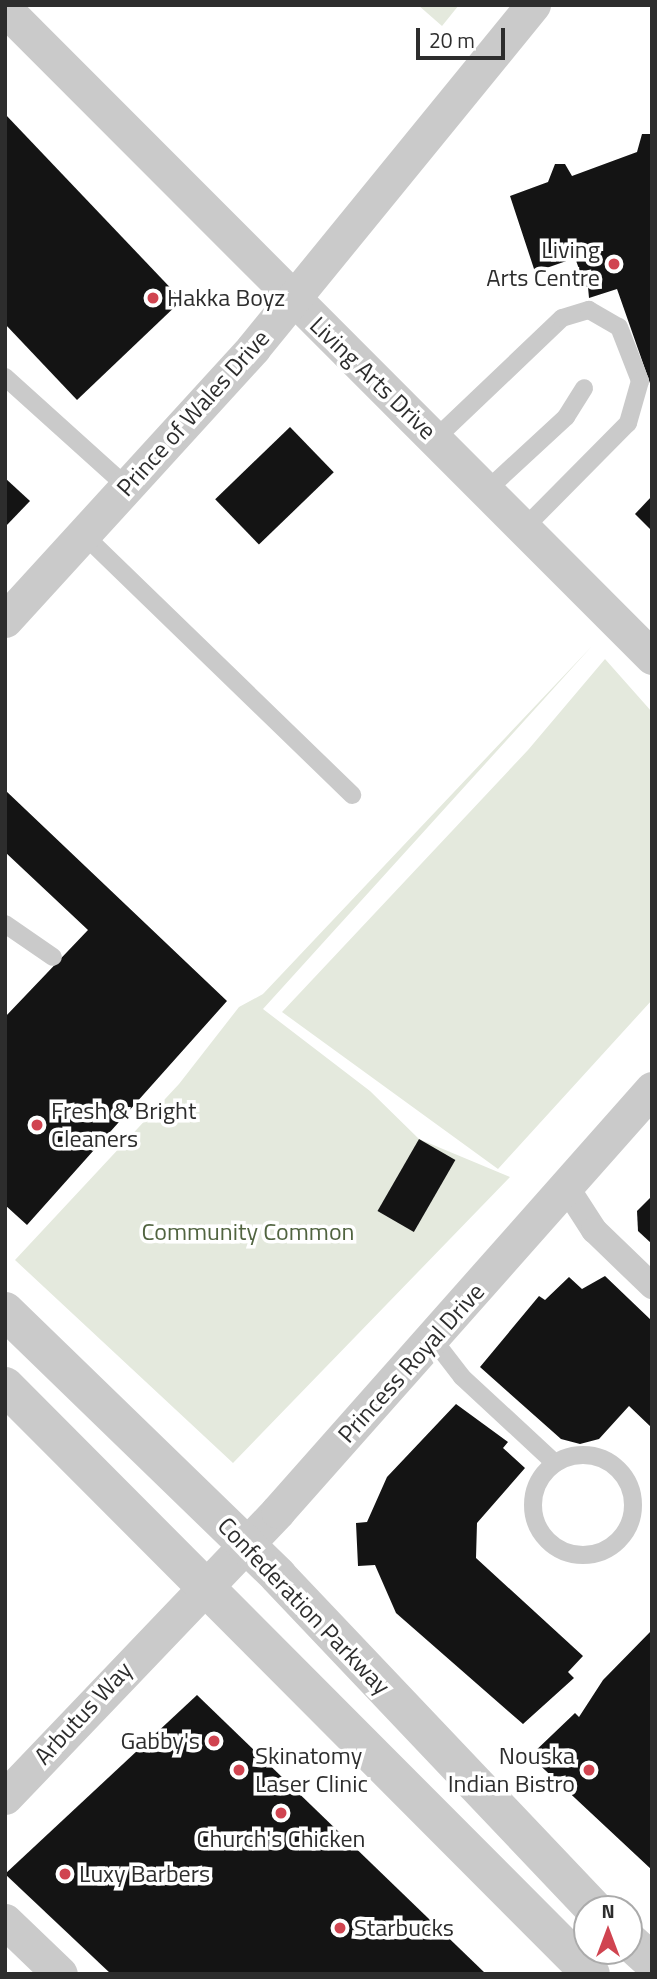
<!DOCTYPE html>
<style>
body{margin:0}
#map{position:relative;width:657px;height:1979px;overflow:hidden;background:#fff;font-family:"Titillium Web",sans-serif}
div>[style]{position:absolute}
.green>*{inset:0;background:#e4e9dd}
.building>*{inset:0;background:#141414;transform-origin:0 0}
.service>*{height:18px;margin:-9px;padding:0 9px;transform-origin:9px;border-radius:9px;background:#cacaca}
.service>.ring{margin:-9px;padding:0;box-sizing:content-box;background:none;border:18px solid #cacaca;border-radius:50%}
.pedestrian>*{height:26px;margin:-13px;padding:0 13px;transform-origin:13px;border-radius:13px;background:#cacaca}
.minor>*{height:35px;margin:-17.5px;padding:0 17.5px;transform-origin:17.5px;border-radius:17.5px;background:#cacaca}
.tertiary>*{height:38px;margin:-19px;padding:0 19px;transform-origin:19px;border-radius:19px;background:#cacaca}
.dots>*{width:19px;height:19px;translate:-50% -50%;box-sizing:border-box;border:4px solid #fff;border-radius:50%}
span{translate:-50% -50%;white-space:nowrap;text-align:center;line-height:1.15;-webkit-text-stroke:7px #fff;paint-order:stroke}
.poi-label{font-size:24px;color:#2d2d2d}
.right{translate:-100% -50%;text-align:right}
.left{translate:0 -50%;text-align:left}
.street-label{font-size:24px;color:#2d2d2d}
.park-label{font-size:24px;color:#516440}
.frame{position:absolute;inset:0;border:7px solid #2d2d2d;pointer-events:none}
.north{position:absolute;left:573px;top:1895px;width:70px;height:70px;box-sizing:border-box;background:#fff;border:2px solid #ababab;border-radius:50%;rotate:0deg;font-size:19px;font-weight:700;line-height:28px;text-align:center;color:#2d2d2d}
.north::after{content:'';display:block;margin:auto;width:24px;height:32px;background:#d04450;clip-path:polygon(50% 0,100% 100%,50% 72%,0 100%)}
.scale{position:absolute;left:416px;top:28px;width:89px;height:32px;box-sizing:border-box;border:4px solid #2d2d2d;border-top:0;padding-left:9px;font-size:21px;line-height:24px;white-space:nowrap;color:#2d2d2d;-webkit-text-stroke:5px #fff;paint-order:stroke}
</style>
<div id="map">
<div class="green">
<i style="clip-path:polygon(418px 5px,459px 5px,442px 26px)"></i>
<i style="clip-path:polygon(592px 646px,263px 1009px,370px 1091px,419px 1139px,510px 1177px,233px 1463px,15px 1260px,179px 1084px,239px 1007px,263px 994px)"></i>
<i style="clip-path:polygon(605px 659px,652px 712px,652px 1000px,498px 1169px,282px 1012px,528px 750px)"></i>
</div>
<div class="building">
<i style="clip-path:polygon(5px 114px,182px 300px,77px 400px,5px 324px)"></i>
<i style="clip-path:polygon(642px 134px,652px 134px,651px 386px,617px 289px,589px 298px,588px 287px,580px 287px,585px 285px,575px 258px,535px 272px,510px 196px,548px 182px,555px 164px,565px 164px,572px 176px,637px 152px)"></i>
<i style="left:290px;top:427px;width:63px;height:104px;rotate:46deg"></i>
<i style="clip-path:polygon(5px 478px,30px 501px,5px 527px)"></i>
<i style="clip-path:polygon(652px 496px,652px 531px,635px 514px)"></i>
<i style="clip-path:polygon(5px 790px,227px 1001px,27px 1225px,5px 1205px,5px 1017px,88px 930px,5px 852px)"></i>
<i style="left:419px;top:1139px;width:42px;height:83px;rotate:30deg"></i>
<i style="clip-path:polygon(652px 1196px,652px 1244px,638px 1231px,637px 1211px)"></i>
<i style="clip-path:polygon(605px 1276px,652px 1321px,652px 1428px,629px 1406px,599px 1439px,580px 1444px,561px 1439px,480px 1367px,539px 1296px,545px 1300px,569px 1277px,582px 1289px)"></i>
<i style="clip-path:polygon(456px 1404px,508px 1442px,503px 1448px,525px 1468px,477px 1523px,476px 1558px,583px 1656px,568px 1672px,574px 1678px,523px 1724px,396px 1613px,375px 1565px,358px 1566px,356px 1523px,367px 1522px,387px 1477px)"></i>
<i style="clip-path:polygon(652px 1630px,652px 1870px,530px 1756px,575px 1713px,579px 1717px,603px 1680px)"></i>
<i style="clip-path:polygon(197px 1695px,486px 1974px,111px 1974px,5px 1874px)"></i>
</div>
<div class="service">
<i style="left:5px;top:377px;width:163px;rotate:42deg"></i>
<i style="left:435px;top:439px;width:175px;rotate:-43.6deg"></i>
<i style="left:562px;top:318px;width:28px;rotate:-17deg"></i>
<i style="left:589px;top:310px;width:34px;rotate:30deg"></i>
<i style="left:619px;top:327px;width:58px;rotate:68.7deg"></i>
<i style="left:640px;top:381px;width:44px;rotate:105.9deg"></i>
<i style="left:628px;top:423px;width:146px;rotate:134.7deg"></i>
<i style="left:487px;top:490px;width:108px;rotate:-42.7deg"></i>
<i style="left:566px;top:417px;width:34px;rotate:-58deg"></i>
<i style="left:83px;top:534px;width:375px;rotate:44.1deg"></i>
<i style="left:5px;top:924px;width:58px;rotate:34.5deg"></i>
<i style="left:432px;top:1338px;width:49px;rotate:52.4deg"></i>
<i style="left:462px;top:1377px;width:127px;rotate:42.8deg"></i>
<i class="ring" style="left:533px;top:1455px;width:82px;height:82px"></i>
</div>
<div class="pedestrian">
<i style="left:565px;top:1185px;width:54px;rotate:57.2deg"></i>
<i style="left:594px;top:1230px;width:81px;rotate:44deg"></i>
</div>
<div class="minor">
<i style="left:5px;top:9px;width:916px;rotate:45.04deg"></i>
<i style="left:5px;top:620px;width:368px;rotate:-47.6deg"></i>
<i style="left:253px;top:348px;width:443px;rotate:-50.8deg"></i>
<i style="left:5px;top:1797px;width:395px;rotate:-46.3deg"></i>
<i style="left:278px;top:1511px;width:564px;rotate:-48.45deg"></i>
<i style="left:5px;top:1921px;width:76px;rotate:43.9deg"></i>
</div>
<div class="tertiary">
<i style="left:5px;top:1311px;width:380px;rotate:44.1deg"></i>
<i style="left:278px;top:1576px;width:459px;rotate:46.5deg"></i>
<i style="left:5px;top:1386px;width:830px;rotate:45.1deg"></i>
<i style="left:629px;top:1941px;width:31px;rotate:42deg"></i>
</div>
<div class="dots">
<i style="left:614px;top:264px;background:#d04450"></i>
<i style="left:153px;top:298px;background:#d04450"></i>
<i style="left:37px;top:1125px;background:#d04450"></i>
<i style="left:214px;top:1741px;background:#d04450"></i>
<i style="left:239px;top:1770px;background:#d04450"></i>
<i style="left:589px;top:1770px;background:#d04450"></i>
<i style="left:281px;top:1813px;background:#d04450"></i>
<i style="left:65px;top:1874px;background:#d04450"></i>
<i style="left:340px;top:1928px;background:#d04450"></i>
</div>
<div class="poi-label">
<span class="right" style="left:600px;top:264px">Living<br>Arts Centre</span>
<span class="left" style="left:167px;top:298px">Hakka Boyz</span>
<span class="left" style="left:51px;top:1125px">Fresh &amp; Bright<br>Cleaners</span>
<span class="right" style="left:200px;top:1741px">Gabby's</span>
<span class="left" style="left:255px;top:1770px">Skinatomy<br>Laser Clinic</span>
<span class="right" style="left:575px;top:1770px">Nouska<br>Indian Bistro</span>
<span style="left:281px;top:1839px">Church's Chicken</span>
<span class="left" style="left:79px;top:1874px">Luxy Barbers</span>
<span class="left" style="left:354px;top:1928px">Starbucks</span>
</div>
<div class="street-label">
<span style="left:373px;top:378px;rotate:44deg">Living Arts Drive</span>
<span style="left:193px;top:413px;rotate:-48deg">Prince of Wales Drive</span>
<span style="left:411px;top:1363px;rotate:-48deg">Princess Royal Drive</span>
<span style="left:304px;top:1606px;rotate:46deg">Confederation Parkway</span>
<span style="left:83px;top:1713px;rotate:-47deg">Arbutus Way</span>
</div>
<div class="park-label">
<span style="left:248px;top:1232px">Community Common</span>
</div>
<div class="frame"></div>
<div class="north">N</div>
<div class="scale">20 m</div>
</div>
